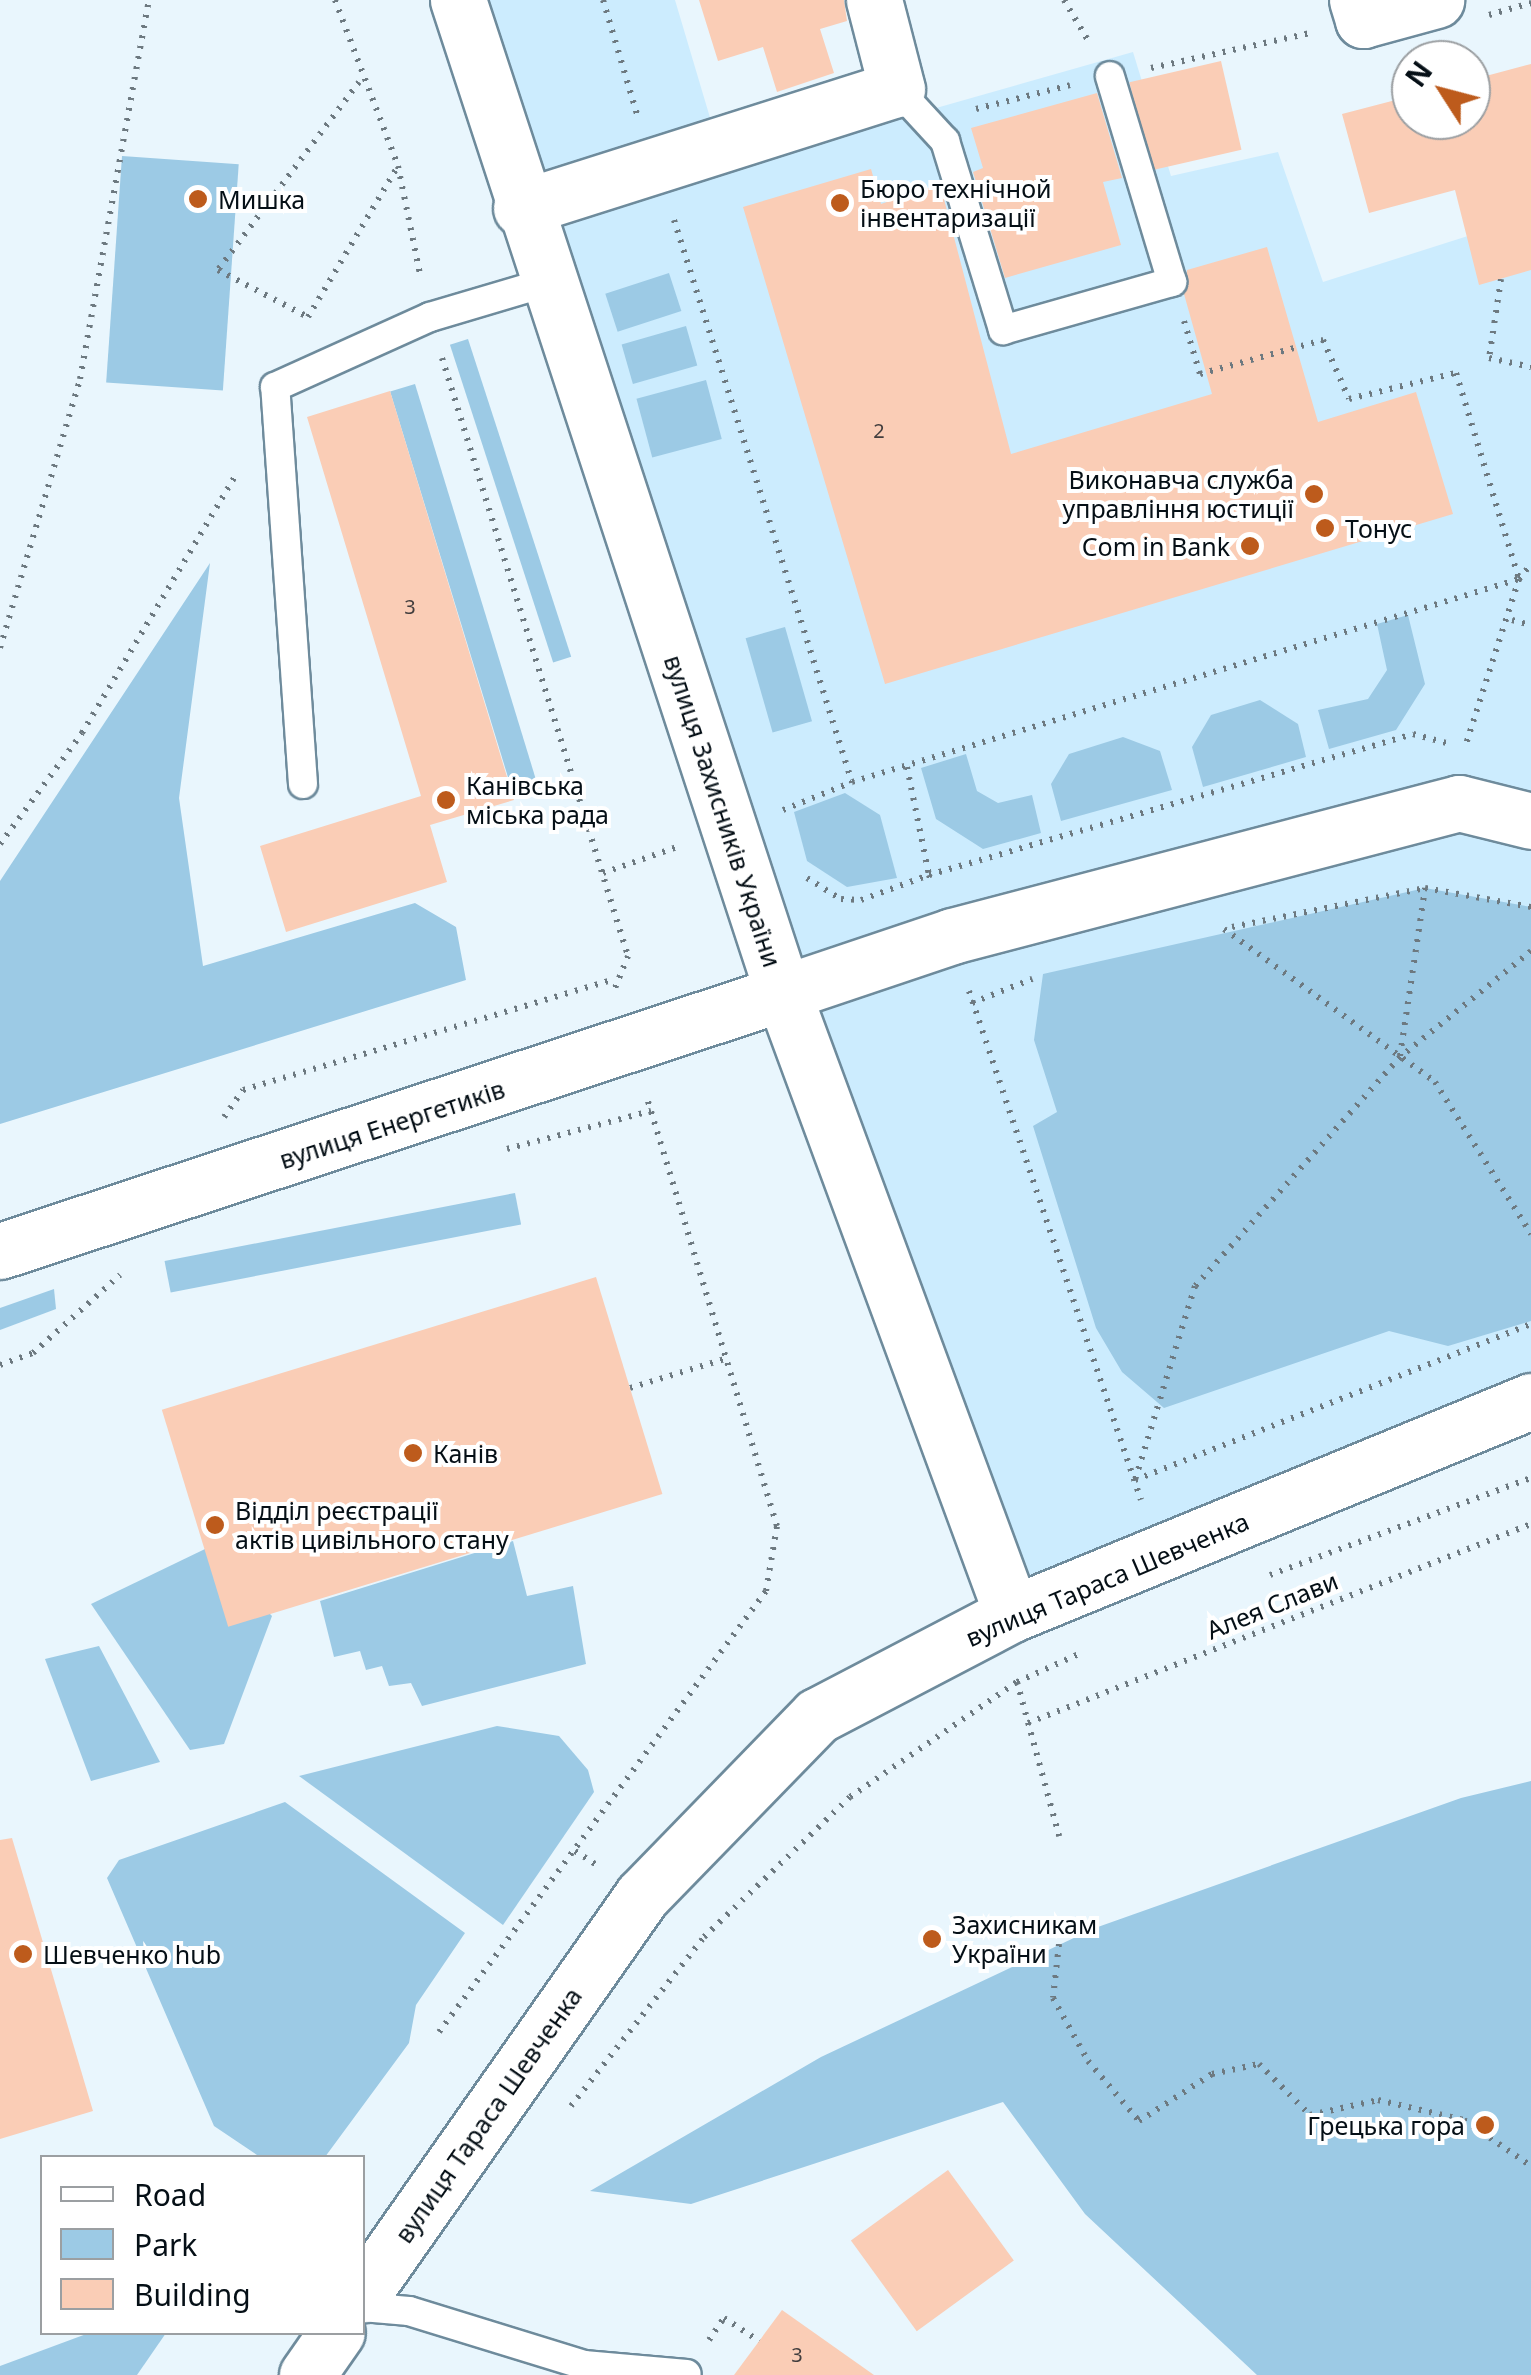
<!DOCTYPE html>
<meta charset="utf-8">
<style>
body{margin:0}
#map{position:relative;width:1531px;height:2375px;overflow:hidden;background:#e9f6fd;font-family:"Noto Sans",sans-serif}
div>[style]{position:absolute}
.built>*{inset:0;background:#ccecfe}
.green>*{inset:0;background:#9ccae5;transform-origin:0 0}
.building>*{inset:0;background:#facdb6;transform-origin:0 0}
.path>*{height:6px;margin-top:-3px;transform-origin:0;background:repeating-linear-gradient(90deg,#6d7980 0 2.5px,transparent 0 10.5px)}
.roads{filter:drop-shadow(2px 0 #6e8b9c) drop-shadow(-2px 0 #6e8b9c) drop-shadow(0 2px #6e8b9c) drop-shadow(0 -2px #6e8b9c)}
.lane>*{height:28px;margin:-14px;padding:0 14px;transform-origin:14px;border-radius:14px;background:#fff}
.street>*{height:55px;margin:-27.5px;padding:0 27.5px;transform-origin:27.5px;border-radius:27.5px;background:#fff}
.secondary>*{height:55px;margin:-27.5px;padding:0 27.5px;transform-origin:27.5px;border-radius:27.5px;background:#fff}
.primary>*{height:55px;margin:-27.5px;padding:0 27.5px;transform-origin:27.5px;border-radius:27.5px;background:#fff}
.dots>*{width:28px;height:28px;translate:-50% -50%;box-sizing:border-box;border:5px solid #fff;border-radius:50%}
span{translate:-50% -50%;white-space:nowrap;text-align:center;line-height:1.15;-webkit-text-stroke:8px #fff;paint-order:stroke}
.number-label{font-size:20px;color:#423e3e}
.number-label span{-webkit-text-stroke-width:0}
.poi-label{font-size:25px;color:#050f16}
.left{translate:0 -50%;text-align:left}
.right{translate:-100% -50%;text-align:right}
.street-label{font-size:25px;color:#050f16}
.legend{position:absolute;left:40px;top:2155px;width:325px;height:180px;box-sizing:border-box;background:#fff;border:2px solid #9b9fa2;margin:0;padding:12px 18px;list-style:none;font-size:30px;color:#050f16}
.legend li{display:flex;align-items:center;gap:20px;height:50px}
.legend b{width:50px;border:2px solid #9b9fa2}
.north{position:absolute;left:1391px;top:40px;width:100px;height:100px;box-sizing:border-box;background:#fff;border:2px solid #9b9fa2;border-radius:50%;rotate:306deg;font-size:28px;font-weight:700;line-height:40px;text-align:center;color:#050f16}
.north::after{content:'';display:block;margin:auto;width:35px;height:45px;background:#bd5b1c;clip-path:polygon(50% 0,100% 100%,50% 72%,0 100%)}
</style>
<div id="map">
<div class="built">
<i style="clip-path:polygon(458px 0,675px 0,725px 168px,1133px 52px,1171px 176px,1278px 152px,1323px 282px,1531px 216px,1531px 1400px,1012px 1614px)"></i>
</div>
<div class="green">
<i style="left:122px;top:156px;width:117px;height:227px;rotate:4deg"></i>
<i style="left:669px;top:273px;width:40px;height:67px;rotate:72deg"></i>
<i style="left:686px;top:326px;width:41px;height:67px;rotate:74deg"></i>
<i style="left:468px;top:339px;width:334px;height:19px;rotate:72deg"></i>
<i style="left:706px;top:380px;width:61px;height:72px;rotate:75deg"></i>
<i style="left:415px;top:384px;width:426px;height:26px;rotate:73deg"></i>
<i style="clip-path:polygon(210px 563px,179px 798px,203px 966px,415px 903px,456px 927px,466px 980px,0 1124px,0 881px)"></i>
<i style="clip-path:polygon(1408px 615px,1425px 684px,1396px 730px,1329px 749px,1318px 710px,1368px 699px,1387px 670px,1377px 624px)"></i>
<i style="left:785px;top:627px;width:98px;height:41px;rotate:74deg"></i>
<i style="clip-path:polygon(1260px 700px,1298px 724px,1306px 757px,1203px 787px,1192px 747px,1211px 715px)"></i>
<i style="clip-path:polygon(1123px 737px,1160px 751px,1172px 790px,1061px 821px,1051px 784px,1069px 754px)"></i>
<i style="clip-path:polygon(966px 754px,977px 791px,998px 803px,1032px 795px,1041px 833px,983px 849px,936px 819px,921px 768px)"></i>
<i style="clip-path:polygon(845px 793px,880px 815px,897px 878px,847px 887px,807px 861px,794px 812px)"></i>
<i style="clip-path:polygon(1425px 888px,1531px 907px,1531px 1321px,1448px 1346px,1389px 1331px,1164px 1408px,1122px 1372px,1096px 1328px,1033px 1126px,1057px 1112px,1034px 1040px,1043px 974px)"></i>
<i style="left:515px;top:1193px;width:32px;height:357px;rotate:79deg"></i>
<i style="clip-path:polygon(54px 1289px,56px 1309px,0 1330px,0 1308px)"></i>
<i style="clip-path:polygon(513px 1541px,527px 1596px,573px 1586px,586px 1664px,422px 1706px,411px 1683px,389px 1686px,382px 1666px,366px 1670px,360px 1651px,334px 1657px,320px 1601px)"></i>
<i style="clip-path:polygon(205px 1549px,272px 1616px,224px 1744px,190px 1750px,91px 1604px)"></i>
<i style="clip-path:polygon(99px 1646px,160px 1762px,91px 1781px,45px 1659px)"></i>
<i style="clip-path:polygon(497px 1726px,559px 1736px,588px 1770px,594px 1792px,503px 1925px,299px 1776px)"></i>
<i style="clip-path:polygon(1531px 1781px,1531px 2375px,1257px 2375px,1085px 2214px,1003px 2102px,691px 2204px,590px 2191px,821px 2057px,1095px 1928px,1461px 1798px)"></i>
<i style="clip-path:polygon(285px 1802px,465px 1933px,416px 2005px,409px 2043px,325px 2157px,260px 2157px,214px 2126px,107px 1878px,119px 1860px)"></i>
<i style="clip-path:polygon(89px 2333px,166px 2333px,137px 2375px,0 2375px,0 2366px)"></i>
</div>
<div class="building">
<i style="clip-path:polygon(699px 0,844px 0,847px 21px,820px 29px,834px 73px,777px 92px,763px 47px,718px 61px)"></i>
<i style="left:1221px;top:61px;width:91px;height:94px;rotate:77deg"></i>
<i style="clip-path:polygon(1531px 64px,1531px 270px,1479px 285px,1455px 190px,1369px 213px,1342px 114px,1411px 96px,1411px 120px,1471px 120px,1471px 80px)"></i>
<i style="clip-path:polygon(1097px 93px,1122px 178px,1103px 182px,1121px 245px,1005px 278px,973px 172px,983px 168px,971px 128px)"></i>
<i style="clip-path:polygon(871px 169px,881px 204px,940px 184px,1011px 454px,1212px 394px,1184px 294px,1187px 270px,1267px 247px,1318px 422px,1416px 392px,1453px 514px,885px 684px,743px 207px)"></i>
<i style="clip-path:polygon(390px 391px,514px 800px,430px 825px,447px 882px,286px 932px,260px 846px,421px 796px,307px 417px)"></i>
<i style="left:596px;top:1277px;width:227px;height:454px;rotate:73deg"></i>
<i style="clip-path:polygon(12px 1838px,93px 2111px,0 2139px,0 1840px)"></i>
<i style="left:948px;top:2170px;width:112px;height:120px;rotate:54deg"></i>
<i style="clip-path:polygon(782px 2310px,874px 2375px,734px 2375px)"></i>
</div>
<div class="path">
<i style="left:335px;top:0;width:178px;rotate:69.2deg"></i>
<i style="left:398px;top:166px;width:110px;rotate:78.5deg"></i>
<i style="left:603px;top:0;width:119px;rotate:73.4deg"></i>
<i style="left:1064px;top:0;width:49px;rotate:59.2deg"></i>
<i style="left:1489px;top:15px;width:44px;rotate:-15.9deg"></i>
<i style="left:1151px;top:68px;width:163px;rotate:-12.4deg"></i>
<i style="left:359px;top:82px;width:235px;rotate:126.9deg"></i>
<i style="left:218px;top:270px;width:102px;rotate:27.6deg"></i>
<i style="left:308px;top:317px;width:176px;rotate:-59.2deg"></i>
<i style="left:976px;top:109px;width:97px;rotate:-14.3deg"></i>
<i style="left:674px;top:220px;width:590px;rotate:72.43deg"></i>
<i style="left:852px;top:782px;width:697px;rotate:-16.93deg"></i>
<i style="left:1519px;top:579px;width:19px;rotate:-51deg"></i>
<i style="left:1501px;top:279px;width:80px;rotate:98.6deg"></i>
<i style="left:1489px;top:358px;width:43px;rotate:12.1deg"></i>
<i style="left:1184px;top:321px;width:55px;rotate:73.2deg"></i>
<i style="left:1200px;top:374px;width:128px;rotate:-15.5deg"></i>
<i style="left:1323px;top:340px;width:64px;rotate:66.2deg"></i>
<i style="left:1349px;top:399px;width:110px;rotate:-13.7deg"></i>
<i style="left:1456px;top:373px;width:215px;rotate:73deg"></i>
<i style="left:1519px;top:579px;width:176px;rotate:107.8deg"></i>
<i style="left:442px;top:358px;width:626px;rotate:72.72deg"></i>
<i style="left:628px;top:956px;width:35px;rotate:112deg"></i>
<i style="left:1512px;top:620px;width:20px;rotate:15deg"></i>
<i style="left:0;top:648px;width:281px;rotate:-73.4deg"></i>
<i style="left:80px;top:379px;width:385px;rotate:-79.7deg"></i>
<i style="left:907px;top:767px;width:110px;rotate:78.5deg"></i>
<i style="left:929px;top:875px;width:504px;rotate:-16.24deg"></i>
<i style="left:1413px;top:734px;width:39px;rotate:15deg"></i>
<i style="left:783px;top:810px;width:74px;rotate:-22.1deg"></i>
<i style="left:0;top:844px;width:138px;rotate:-53.5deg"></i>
<i style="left:82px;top:733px;width:300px;rotate:-59.2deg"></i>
<i style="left:603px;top:873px;width:78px;rotate:-19.4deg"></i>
<i style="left:807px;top:878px;width:40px;rotate:32deg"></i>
<i style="left:841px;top:899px;width:20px;rotate:3deg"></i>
<i style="left:861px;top:900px;width:72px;rotate:-20.2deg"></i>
<i style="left:929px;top:875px;width:9px;rotate:72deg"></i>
<i style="left:1232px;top:927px;width:197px;rotate:-11.4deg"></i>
<i style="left:1425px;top:888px;width:108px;rotate:10.2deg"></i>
<i style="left:1224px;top:929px;width:261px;rotate:35.9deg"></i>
<i style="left:1435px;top:1082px;width:180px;rotate:57.7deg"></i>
<i style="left:1531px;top:951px;width:169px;rotate:141deg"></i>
<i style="left:1400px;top:1057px;width:307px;rotate:131.8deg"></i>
<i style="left:1195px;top:1286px;width:203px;rotate:107.2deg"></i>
<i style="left:1135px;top:1480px;width:426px;rotate:-21.5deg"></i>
<i style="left:969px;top:991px;width:537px;rotate:71.33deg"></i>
<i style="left:972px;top:1003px;width:65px;rotate:-21.8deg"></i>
<i style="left:1400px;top:1056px;width:170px;rotate:-81.5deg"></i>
<i style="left:224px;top:1117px;width:33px;rotate:-55deg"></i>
<i style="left:243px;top:1090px;width:386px;rotate:-16.6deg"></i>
<i style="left:507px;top:1149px;width:149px;rotate:-14.8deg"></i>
<i style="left:0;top:1365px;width:35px;rotate:-20deg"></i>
<i style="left:33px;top:1353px;width:117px;rotate:-41.9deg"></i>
<i style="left:630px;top:1388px;width:102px;rotate:-17deg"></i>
<i style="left:1270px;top:1575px;width:278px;rotate:-20.4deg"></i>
<i style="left:1017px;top:1682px;width:160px;rotate:74.7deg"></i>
<i style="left:1028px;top:1723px;width:541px;rotate:-21.59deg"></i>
<i style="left:575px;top:1851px;width:24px;rotate:33deg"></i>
<i style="left:1059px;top:1944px;width:54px;rotate:96.3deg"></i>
<i style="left:1053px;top:1998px;width:72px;rotate:60.9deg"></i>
<i style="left:1088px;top:2061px;width:79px;rotate:49.6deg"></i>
<i style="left:1139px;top:2121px;width:87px;rotate:-32.8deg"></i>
<i style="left:1212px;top:2074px;width:48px;rotate:-12deg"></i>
<i style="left:1259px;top:2064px;width:72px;rotate:45deg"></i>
<i style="left:1310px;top:2115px;width:70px;rotate:-12.4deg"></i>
<i style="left:1378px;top:2100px;width:88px;rotate:13.1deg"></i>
<i style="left:1464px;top:2120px;width:81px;rotate:34.5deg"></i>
<i style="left:439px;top:2032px;width:549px;rotate:-53.44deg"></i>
<i style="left:766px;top:1591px;width:66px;rotate:-80.4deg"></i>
<i style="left:777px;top:1526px;width:450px;rotate:-106.9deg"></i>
<i style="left:571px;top:2106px;width:215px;rotate:-51.8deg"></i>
<i style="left:704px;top:1937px;width:202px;rotate:-43.8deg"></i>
<i style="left:850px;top:1797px;width:203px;rotate:-34.6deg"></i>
<i style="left:1017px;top:1682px;width:72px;rotate:-24.4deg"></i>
<i style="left:709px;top:2340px;width:27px;rotate:-56deg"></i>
<i style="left:724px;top:2318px;width:42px;rotate:33.3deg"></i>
</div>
<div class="roads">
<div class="lane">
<i style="left:897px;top:89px;width:71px;rotate:47.3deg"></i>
<i style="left:945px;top:141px;width:198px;rotate:72.9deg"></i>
<i style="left:1003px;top:330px;width:176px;rotate:-15.9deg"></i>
<i style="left:1172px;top:282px;width:215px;rotate:-106.8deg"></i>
<i style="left:303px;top:784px;width:398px;rotate:-94deg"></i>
<i style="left:275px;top:387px;width:170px;rotate:-24.3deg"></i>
<i style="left:430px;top:317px;width:120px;rotate:-16.5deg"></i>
<i style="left:362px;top:2307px;width:47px;rotate:4.9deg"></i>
<i style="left:409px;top:2311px;width:183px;rotate:17.1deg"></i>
<i style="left:584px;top:2365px;width:103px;rotate:5deg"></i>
</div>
<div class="street">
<i style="left:458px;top:0;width:1045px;rotate:71.88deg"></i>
<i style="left:1357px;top:0;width:21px;rotate:73deg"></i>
<i style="left:1363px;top:20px;width:76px;rotate:-15.3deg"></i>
<i style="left:521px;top:208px;width:394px;rotate:-17.6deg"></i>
<i style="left:897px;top:89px;width:92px;rotate:-104.5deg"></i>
</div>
<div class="secondary">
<i style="left:783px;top:993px;width:178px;rotate:-18.6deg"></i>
<i style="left:952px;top:936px;width:524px;rotate:-14.7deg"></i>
<i style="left:1459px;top:803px;width:74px;rotate:14deg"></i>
<i style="left:1012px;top:1614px;width:561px;rotate:-22.31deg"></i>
</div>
<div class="primary">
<i style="left:0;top:1251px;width:824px;rotate:-18.24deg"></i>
<i style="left:783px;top:993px;width:662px;rotate:69.76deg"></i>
<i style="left:1012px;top:1614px;width:220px;rotate:152.4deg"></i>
<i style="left:817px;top:1716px;width:251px;rotate:134.2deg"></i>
<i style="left:642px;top:1896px;width:487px;rotate:125.1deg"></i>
<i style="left:307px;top:2375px;width:52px;rotate:-55.1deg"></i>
</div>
</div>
<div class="dots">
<i style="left:198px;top:199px;background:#bd5b1c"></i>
<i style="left:840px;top:203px;background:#bd5b1c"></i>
<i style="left:1314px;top:494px;background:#bd5b1c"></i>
<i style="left:1325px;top:528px;background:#bd5b1c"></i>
<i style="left:1250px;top:546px;background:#bd5b1c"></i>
<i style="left:446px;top:800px;background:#bd5b1c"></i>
<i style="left:413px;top:1453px;background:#bd5b1c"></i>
<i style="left:215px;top:1525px;background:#bd5b1c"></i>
<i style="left:932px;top:1939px;background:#bd5b1c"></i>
<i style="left:23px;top:1954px;background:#bd5b1c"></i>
<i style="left:1485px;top:2125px;background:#bd5b1c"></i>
</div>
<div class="number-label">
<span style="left:879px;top:430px">2</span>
<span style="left:410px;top:606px">3</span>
<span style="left:797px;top:2354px">3</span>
</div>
<div class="poi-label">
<span class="left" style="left:860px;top:203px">Бюро технічной<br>інвентаризації</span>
<span class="left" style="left:218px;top:199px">Мишка</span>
<span class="right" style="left:1294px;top:494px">Виконавча служба<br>управління юстиції</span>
<span class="left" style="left:1345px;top:528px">Тонус</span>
<span class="right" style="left:1230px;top:546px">Com in Bank</span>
<span class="left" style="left:466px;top:800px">Канівська<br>міська рада</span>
<span class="left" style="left:433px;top:1453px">Канів</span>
<span class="left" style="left:235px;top:1525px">Відділ реєстрації<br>актів цивільного стану</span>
<span class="left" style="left:952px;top:1939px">Захисникам<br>України</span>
<span class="left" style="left:43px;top:1954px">Шевченко hub</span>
<span class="right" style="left:1465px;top:2125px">Грецька гора</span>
</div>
<div class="street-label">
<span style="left:723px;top:811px;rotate:72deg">вулиця Захисників України</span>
<span style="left:392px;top:1124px;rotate:-18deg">вулиця Енергетиків</span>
<span style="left:1107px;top:1579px;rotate:-23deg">вулиця Тараса Шевченка</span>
<span style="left:1272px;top:1605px;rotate:-22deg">Алея Слави</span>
<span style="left:488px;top:2115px;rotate:-55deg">вулиця Тараса Шевченка</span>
</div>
<ul class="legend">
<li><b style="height:12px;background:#fff"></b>Road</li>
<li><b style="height:28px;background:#9ccae5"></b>Park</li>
<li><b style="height:28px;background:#facdb6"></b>Building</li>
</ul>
<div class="north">N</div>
</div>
